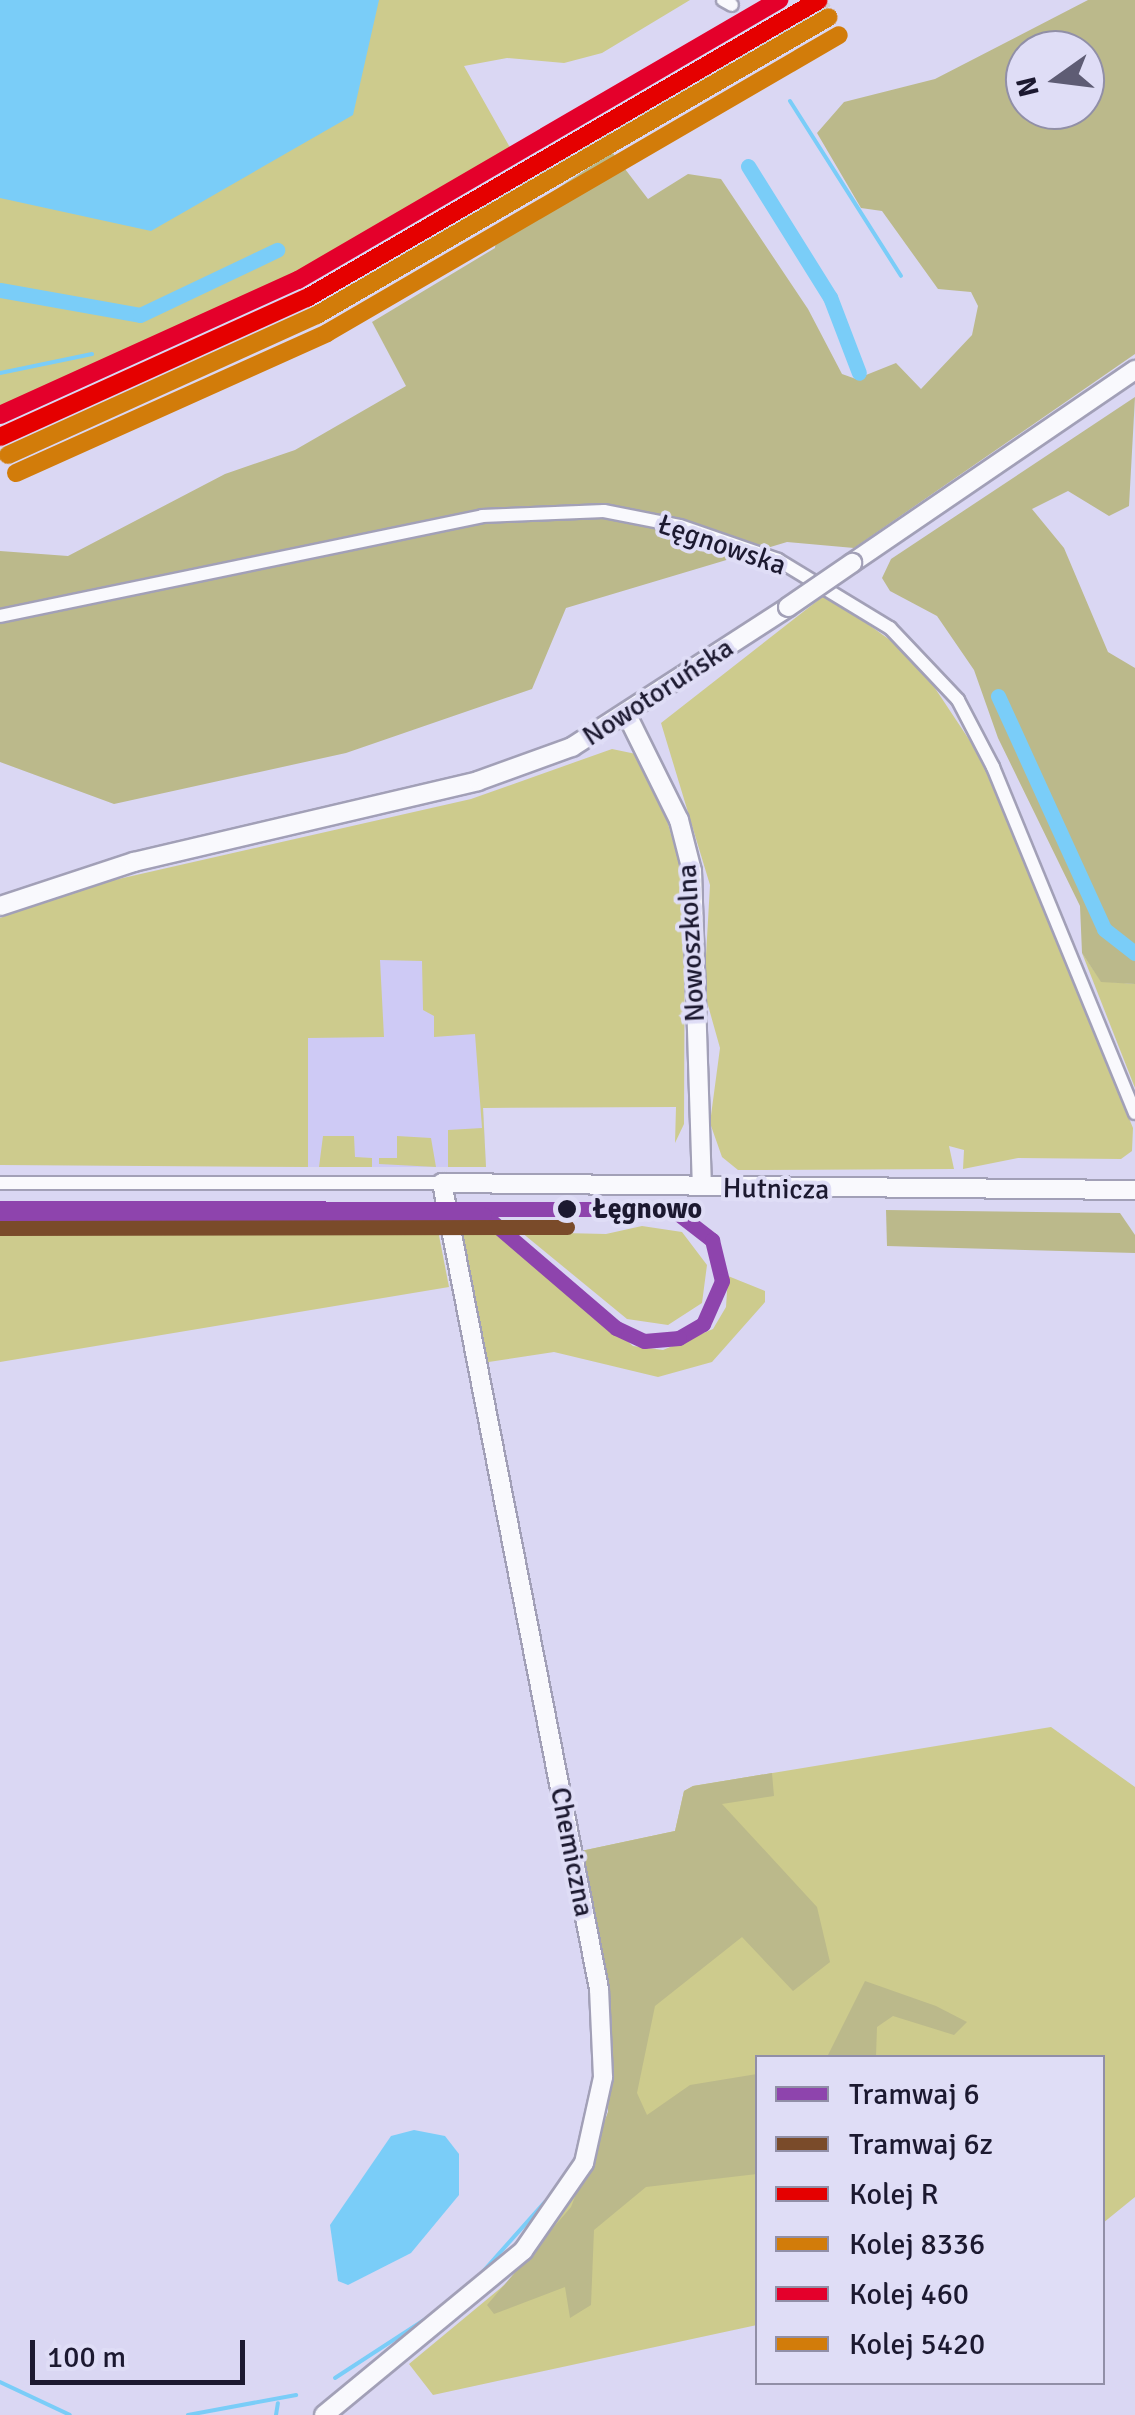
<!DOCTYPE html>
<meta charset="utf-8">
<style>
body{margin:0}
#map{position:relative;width:1135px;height:2415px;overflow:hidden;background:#dad7f3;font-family:Signika,sans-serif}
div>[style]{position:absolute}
.built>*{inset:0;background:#cecaf5}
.green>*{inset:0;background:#cdcb8d}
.forest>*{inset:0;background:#bbb98b}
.water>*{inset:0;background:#7acdf8}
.stream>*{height:4px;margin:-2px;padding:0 2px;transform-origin:2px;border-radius:2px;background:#7acdf8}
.canal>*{height:15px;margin:-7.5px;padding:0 7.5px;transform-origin:7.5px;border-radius:7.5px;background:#7acdf8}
.roads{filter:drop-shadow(2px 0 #a2a0b7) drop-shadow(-2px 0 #a2a0b7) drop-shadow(0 2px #a2a0b7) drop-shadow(0 -2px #a2a0b7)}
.street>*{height:12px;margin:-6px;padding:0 6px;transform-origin:6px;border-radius:6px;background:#f9f9fd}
.secondary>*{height:18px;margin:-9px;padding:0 9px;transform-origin:9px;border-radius:9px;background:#f9f9fd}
.rail>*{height:4px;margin-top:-2px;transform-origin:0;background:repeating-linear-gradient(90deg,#cecdd5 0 15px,transparent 0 23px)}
.bridges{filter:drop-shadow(2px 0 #a2a0b7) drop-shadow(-2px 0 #a2a0b7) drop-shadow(0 2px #a2a0b7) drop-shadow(0 -2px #a2a0b7)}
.secondary-bridge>*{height:18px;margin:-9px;padding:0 9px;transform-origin:9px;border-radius:9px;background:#f9f9fd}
.rail-1>*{height:18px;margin:-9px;padding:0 9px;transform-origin:9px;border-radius:9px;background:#e50000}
.rail-2>*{height:18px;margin:-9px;padding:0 9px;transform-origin:9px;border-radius:9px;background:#d27c0a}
.rail-3>*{height:18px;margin:-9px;padding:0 9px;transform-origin:9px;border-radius:9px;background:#e4002b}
.rail-4>*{height:18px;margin:-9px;padding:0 9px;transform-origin:9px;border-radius:9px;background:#d27c0a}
.tram-1>*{height:15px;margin:-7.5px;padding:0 7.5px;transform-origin:7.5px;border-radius:7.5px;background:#8e44ad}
.tram-2>*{height:15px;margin:-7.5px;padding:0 7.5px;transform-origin:7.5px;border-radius:7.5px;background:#7a4b2a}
.dots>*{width:28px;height:28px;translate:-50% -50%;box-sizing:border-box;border:5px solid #dfddf6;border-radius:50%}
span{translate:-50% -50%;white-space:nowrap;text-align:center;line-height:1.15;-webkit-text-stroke:8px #dfddf6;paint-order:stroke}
.street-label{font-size:28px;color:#1c1930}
.stop-label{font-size:28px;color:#1c1930;font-weight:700}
.left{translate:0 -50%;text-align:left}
.legend{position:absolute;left:755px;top:2055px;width:350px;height:330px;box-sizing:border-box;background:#dfddf6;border:2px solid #918fa7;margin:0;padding:12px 18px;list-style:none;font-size:30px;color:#1c1930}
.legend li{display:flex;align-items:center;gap:20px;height:50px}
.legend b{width:50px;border:2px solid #918fa7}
.north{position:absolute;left:1005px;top:30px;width:100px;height:100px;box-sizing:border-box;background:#dfddf6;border:2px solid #918fa7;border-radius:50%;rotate:256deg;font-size:28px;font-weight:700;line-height:40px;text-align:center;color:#1c1930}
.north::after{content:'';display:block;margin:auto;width:35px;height:45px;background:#5e5c74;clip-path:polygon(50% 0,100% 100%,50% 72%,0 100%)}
.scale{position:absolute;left:30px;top:2340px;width:215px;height:45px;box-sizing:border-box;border:5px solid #1c1930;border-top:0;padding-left:12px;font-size:30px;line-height:35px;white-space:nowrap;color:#1c1930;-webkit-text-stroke:8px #dfddf6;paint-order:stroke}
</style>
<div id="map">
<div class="built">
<i style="clip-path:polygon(470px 824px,486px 1167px,301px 1167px,306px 864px)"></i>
</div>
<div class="green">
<i style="clip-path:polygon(0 0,690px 0,602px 53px,564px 63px,507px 58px,464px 66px,516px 158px,211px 328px,0 420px)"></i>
<i style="clip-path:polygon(826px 594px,915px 658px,982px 759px,1133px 1128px,1132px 1151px,1121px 1159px,1018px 1158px,963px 1169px,964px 1150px,949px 1146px,954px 1169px,738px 1170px,722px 1157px,710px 1123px,720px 1048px,704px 991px,710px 885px,661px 723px)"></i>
<i style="clip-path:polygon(612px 749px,636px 754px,658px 789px,685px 883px,684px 1124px,675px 1143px,676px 1107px,483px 1108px,486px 1167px,448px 1167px,448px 1130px,482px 1128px,475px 1034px,434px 1037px,434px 1016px,423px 1010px,422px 961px,380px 960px,384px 1037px,308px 1038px,308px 1167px,0 1165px,0 918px,79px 888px,471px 799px)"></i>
<i style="clip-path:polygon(1082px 953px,1101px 981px,1135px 984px,1135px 1088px)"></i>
<i style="clip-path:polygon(323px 1136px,354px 1136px,355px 1157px,372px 1158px,372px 1167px,319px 1167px)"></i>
<i style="clip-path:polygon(397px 1136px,431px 1138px,436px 1167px,379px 1164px,379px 1158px,397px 1158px)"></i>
<i style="clip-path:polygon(454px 1218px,499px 1228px,633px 1346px,663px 1350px,713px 1329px,726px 1307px,728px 1276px,765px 1291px,765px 1302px,712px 1362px,658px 1377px,554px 1352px,482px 1363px)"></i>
<i style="clip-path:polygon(436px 1220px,449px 1287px,0 1362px,0 1232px)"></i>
<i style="clip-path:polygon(642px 1226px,682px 1232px,707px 1265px,702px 1303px,668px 1325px,627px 1319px,521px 1232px,606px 1234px)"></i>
<i style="clip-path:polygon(1051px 1727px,1135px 1787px,1135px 2197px,1103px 2223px,1102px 2058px,758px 2058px,757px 2325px,433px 2395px,409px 2364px,526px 2267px,596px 2159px,608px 2112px,612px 2022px,581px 1851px,675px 1831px,684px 1791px,693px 1786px)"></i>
</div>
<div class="forest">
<i style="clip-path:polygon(evenodd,1088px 0,1135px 0,1135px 354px,854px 548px,787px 542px,566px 608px,532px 689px,346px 753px,114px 804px,0 762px,0 551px,68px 556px,225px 474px,295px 450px,406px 386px,372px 322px,495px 248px,497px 229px,612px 152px,648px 199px,688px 174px,721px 179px,808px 309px,842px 374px,856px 379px,896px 363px,921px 389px,972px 335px,978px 306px,971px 292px,938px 289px,882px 211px,861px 208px,817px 133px,844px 102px,935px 79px,1088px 0,1025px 50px,1085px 50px,1085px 110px,1025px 110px,1025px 50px)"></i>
<i style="clip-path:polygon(1135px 397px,1129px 506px,1109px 516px,1068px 491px,1032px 509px,1064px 548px,1108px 652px,1135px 668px,1135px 984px,1101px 982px,1082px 953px,1080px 906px,998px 738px,974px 670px,937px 616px,890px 591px,882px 578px,891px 559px)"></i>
<i style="clip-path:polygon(886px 1210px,1120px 1213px,1135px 1235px,1135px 1253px,887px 1246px)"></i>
<i style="clip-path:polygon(772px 1773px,774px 1796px,722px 1804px,817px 1907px,830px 1962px,793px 1991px,742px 1937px,655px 2006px,637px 2093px,647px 2115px,690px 2085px,757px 2074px,757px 2174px,646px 2187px,594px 2230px,591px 2305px,570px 2318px,565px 2287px,494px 2314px,487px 2305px,571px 2207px,608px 2112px,612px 2022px,581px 1851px,675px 1831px,684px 1791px,693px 1786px)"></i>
<i style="clip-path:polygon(865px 1981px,936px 2006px,967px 2022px,954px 2035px,893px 2016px,877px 2027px,876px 2057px,827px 2057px)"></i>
</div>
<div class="water">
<i style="clip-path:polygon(0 0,379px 0,353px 115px,151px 231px,0 198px)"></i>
<i style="clip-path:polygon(414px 2130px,445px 2136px,459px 2154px,459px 2195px,411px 2253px,348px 2285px,338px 2281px,330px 2225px,391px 2136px)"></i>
</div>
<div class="stream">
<i style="left:790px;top:101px;width:207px;rotate:57.6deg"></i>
<i style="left:0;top:373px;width:94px;rotate:-11.7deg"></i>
<i style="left:479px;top:2276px;width:99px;rotate:-48.3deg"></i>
<i style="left:335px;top:2378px;width:117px;rotate:-33.1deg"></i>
<i style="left:0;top:2382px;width:77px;rotate:25.2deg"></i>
<i style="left:188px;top:2415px;width:110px;rotate:-10.5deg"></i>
<i style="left:276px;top:2415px;width:12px;rotate:-81deg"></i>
</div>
<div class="canal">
<i style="left:748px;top:166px;width:155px;rotate:58deg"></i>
<i style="left:830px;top:297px;width:81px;rotate:69.1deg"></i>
<i style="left:0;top:290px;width:142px;rotate:10.1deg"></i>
<i style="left:140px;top:315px;width:152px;rotate:-25.4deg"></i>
<i style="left:998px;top:696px;width:256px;rotate:65.5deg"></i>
<i style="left:1104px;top:929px;width:39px;rotate:38deg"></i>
</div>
<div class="roads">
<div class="street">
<i style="left:723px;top:0;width:10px;rotate:29deg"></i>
<i style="left:0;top:616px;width:492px;rotate:-11.7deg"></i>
<i style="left:482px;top:516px;width:122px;rotate:-2.3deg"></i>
<i style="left:604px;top:511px;width:77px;rotate:11.2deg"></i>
<i style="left:680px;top:526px;width:104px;rotate:19.1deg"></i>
<i style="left:778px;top:560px;width:131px;rotate:31.3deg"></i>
<i style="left:890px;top:628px;width:99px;rotate:46.6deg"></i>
<i style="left:958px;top:700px;width:76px;rotate:62.4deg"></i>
<i style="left:993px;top:767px;width:374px;rotate:67.7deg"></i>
<i style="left:0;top:1183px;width:442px"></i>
</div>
<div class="secondary">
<i style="left:852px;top:563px;width:343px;rotate:-34.3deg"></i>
<i style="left:628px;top:717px;width:115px;rotate:63.7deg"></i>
<i style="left:679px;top:820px;width:53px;rotate:75.7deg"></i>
<i style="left:692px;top:871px;width:311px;rotate:88.2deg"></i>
<i style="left:0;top:906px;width:141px;rotate:-18.2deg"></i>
<i style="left:134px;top:862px;width:353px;rotate:-13.2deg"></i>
<i style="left:478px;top:781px;width:100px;rotate:-19.9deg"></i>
<i style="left:572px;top:747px;width:257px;rotate:-32.9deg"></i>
<i style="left:324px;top:2415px;width:258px;rotate:-39.5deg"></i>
<i style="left:523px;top:2251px;width:107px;rotate:-55.3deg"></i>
<i style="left:584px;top:2163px;width:88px;rotate:-77.5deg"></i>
<i style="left:603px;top:2077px;width:88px;rotate:-92.6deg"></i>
<i style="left:599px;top:1989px;width:821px;rotate:-101.02deg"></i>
<i style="left:442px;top:1183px;width:693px;rotate:0.58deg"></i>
</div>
</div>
<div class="rail">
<i style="left:0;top:452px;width:139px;rotate:-20.7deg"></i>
<i style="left:130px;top:403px;width:147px;rotate:-25.9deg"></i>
<i style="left:262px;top:339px;width:667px;rotate:-30.52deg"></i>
</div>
<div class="bridges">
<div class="secondary-bridge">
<i style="left:788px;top:607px;width:78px;rotate:-34.5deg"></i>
</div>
</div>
<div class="rail-1">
<i style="left:0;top:437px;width:337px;rotate:-24.4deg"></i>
<i style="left:307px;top:298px;width:592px;rotate:-30.2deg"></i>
</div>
<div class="rail-2">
<i style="left:8px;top:455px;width:339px;rotate:-24.4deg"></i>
<i style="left:317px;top:315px;width:592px;rotate:-30.2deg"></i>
</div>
<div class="rail-3">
<i style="left:0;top:415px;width:327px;rotate:-24.4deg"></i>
<i style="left:298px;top:280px;width:557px;rotate:-30.2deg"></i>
</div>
<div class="rail-4">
<i style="left:16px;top:473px;width:341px;rotate:-24.2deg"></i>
<i style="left:327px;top:333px;width:592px;rotate:-30.2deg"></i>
</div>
<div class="tram-1">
<i style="left:0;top:1208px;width:672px;rotate:0.09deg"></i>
<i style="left:672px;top:1209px;width:51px;rotate:37.8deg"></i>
<i style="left:712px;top:1240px;width:42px;rotate:76.3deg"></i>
<i style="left:722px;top:1281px;width:47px;rotate:113.8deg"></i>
<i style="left:703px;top:1324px;width:28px;rotate:150deg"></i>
<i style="left:679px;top:1338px;width:35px;rotate:175deg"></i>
<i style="left:644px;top:1341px;width:31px;rotate:-155deg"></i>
<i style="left:616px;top:1328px;width:174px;rotate:-139.4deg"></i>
<i style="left:484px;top:1215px;width:484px;rotate:180deg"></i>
</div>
<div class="tram-2">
<i style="left:0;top:1228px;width:567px;rotate:-0.1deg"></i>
</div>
<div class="dots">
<i style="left:567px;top:1209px;background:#1c1930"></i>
</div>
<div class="street-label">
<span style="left:722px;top:545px;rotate:19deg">Łęgnowska</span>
<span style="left:658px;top:692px;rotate:-33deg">Nowotoruńska</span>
<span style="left:691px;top:943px;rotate:-93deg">Nowoszkolna</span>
<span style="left:776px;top:1189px;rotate:1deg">Hutnicza</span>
<span style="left:572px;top:1852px;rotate:79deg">Chemiczna</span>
</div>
<div class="stop-label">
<span class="left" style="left:593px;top:1209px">Łęgnowo</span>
</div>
<ul class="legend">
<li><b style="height:12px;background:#8e44ad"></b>Tramwaj 6</li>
<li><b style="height:12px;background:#7a4b2a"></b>Tramwaj 6z</li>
<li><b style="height:12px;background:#e50000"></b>Kolej R</li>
<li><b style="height:12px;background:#d27c0a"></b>Kolej 8336</li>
<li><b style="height:12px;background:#e4002b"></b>Kolej 460</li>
<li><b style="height:12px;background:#d27c0a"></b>Kolej 5420</li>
</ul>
<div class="north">N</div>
<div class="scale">100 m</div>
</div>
